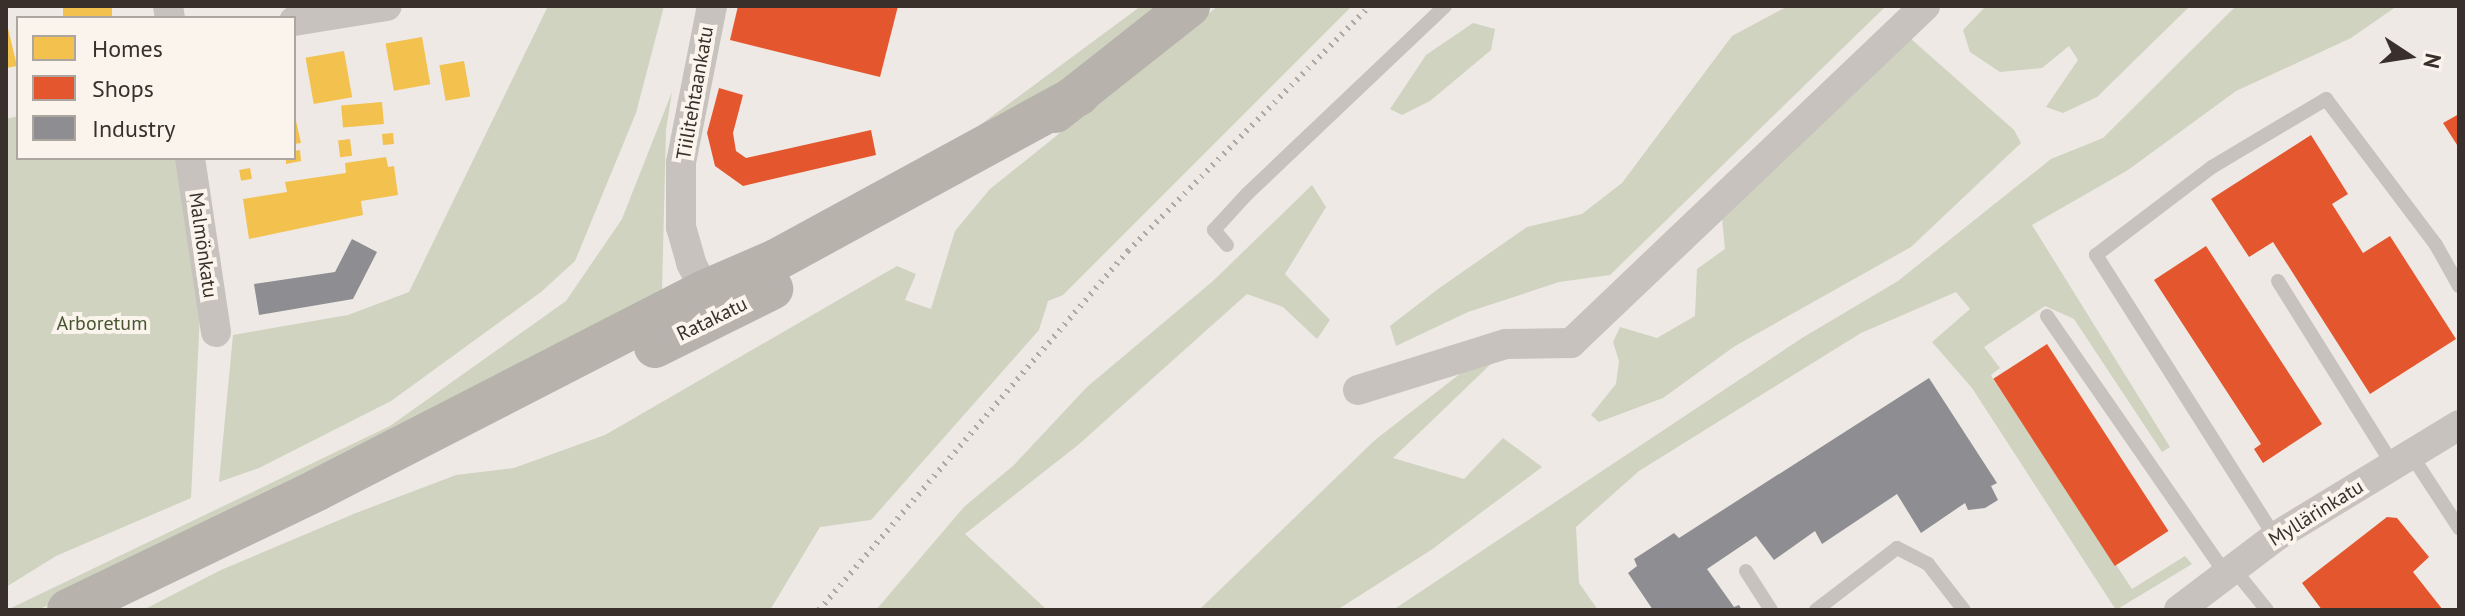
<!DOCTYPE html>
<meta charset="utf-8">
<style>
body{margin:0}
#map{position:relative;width:2465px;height:616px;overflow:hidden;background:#eee9e4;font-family:"PT Sans",sans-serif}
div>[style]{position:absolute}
.green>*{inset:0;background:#cfd3bf}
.homes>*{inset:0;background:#f2c14e;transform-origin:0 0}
.shops>*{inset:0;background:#e4572e;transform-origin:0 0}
.industry>*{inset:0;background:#8d8d92}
.service>*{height:14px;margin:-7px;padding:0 7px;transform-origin:7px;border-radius:7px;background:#c7c2bd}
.minor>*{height:30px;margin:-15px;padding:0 15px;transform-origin:15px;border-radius:15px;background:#c7c2bd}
.secondary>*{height:42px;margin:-21px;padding:0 21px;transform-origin:21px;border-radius:21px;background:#b8b2ad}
.rail>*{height:6px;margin-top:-3px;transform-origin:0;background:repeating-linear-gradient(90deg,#afaaa7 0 2px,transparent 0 8px)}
span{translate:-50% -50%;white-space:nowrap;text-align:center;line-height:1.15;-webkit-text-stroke:8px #faf4ed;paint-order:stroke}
.street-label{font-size:20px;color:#392f2b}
.park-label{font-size:20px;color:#47562f}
.frame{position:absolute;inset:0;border:8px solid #392f2b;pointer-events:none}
.legend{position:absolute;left:16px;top:16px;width:280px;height:144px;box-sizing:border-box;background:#faf4ed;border:2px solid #ada59f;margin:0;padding:10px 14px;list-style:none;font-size:24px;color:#392f2b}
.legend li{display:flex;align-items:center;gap:16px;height:40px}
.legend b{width:40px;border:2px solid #ada59f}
.north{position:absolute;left:2369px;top:16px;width:80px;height:80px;-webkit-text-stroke:6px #faf4ed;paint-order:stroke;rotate:102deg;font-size:22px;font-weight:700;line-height:32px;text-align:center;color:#392f2b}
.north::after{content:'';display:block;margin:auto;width:28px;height:36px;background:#392f2b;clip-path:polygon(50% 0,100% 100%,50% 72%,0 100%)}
</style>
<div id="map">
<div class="green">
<i style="clip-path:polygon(548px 6px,664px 6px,636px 113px,575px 261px,541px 292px,391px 401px,259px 468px,219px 482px,233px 335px,348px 315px,409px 292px)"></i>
<i style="clip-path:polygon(1141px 6px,1162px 6px,1062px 87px,976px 128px)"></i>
<i style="clip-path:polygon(1218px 6px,1352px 6px,1063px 295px,1048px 301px,1039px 330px,871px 520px,820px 527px,770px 610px,143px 610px,221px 570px,356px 513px,456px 475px,514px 468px,605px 435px,897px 266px,916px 274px,905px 300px,931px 309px,955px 231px,990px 189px)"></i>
<i style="clip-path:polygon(1788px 6px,1886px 6px,1610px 275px,1559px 282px,1468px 312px,1396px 346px,1390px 326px,1438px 289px,1527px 227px,1582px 214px,1622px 183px,1732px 36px)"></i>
<i style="clip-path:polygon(1986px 6px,2190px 6px,2097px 97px,2063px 113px,2046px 107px,2078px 60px,2069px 46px,2042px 68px,2000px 72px,1970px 52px,1963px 30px)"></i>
<i style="clip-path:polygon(2236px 6px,2397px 6px,2351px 38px,2236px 91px,2128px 170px,2032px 225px,2170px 447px,2162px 452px,2074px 319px,2045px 306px,1984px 347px,2000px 368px,1991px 375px,1993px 379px,2132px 589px,2185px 556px,2192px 564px,2116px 610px,1972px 388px,1932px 342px,1970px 309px,1956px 292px,1861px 333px,1639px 471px,1576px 527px,1579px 583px,1598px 610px,1393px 610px,1802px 338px,1898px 281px,2051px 159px,2103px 138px)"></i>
<i style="clip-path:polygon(1473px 23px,1495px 29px,1491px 50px,1430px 101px,1402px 115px,1390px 109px,1426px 55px)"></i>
<i style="clip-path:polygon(1910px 38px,2014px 130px,2021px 143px,1911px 247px,1735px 346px,1663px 398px,1599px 422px,1591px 415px,1616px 384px,1619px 361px,1613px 342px,1620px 327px,1657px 338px,1695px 316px,1697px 269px,1725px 249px,1722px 218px)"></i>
<i style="clip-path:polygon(672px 92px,666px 130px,662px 291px,590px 341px,38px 610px,7px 610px,390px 426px,566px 301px,622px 219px)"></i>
<i style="clip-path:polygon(18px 116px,18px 158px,178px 158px,200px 313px,191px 498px,56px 556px,6px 587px,6px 119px)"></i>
<i style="clip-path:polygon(1312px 185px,1326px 207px,1285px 274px,1330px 320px,1317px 339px,1283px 307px,1247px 294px,1078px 445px,965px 534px,1047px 610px,876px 610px,964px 507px,1014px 465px,1087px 387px,1213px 281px)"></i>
<i style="clip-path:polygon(1497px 358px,1393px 458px,1464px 479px,1503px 438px,1542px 467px,1431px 550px,1337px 610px,1199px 610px,1375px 440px,1479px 359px)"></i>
</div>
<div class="homes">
<i style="left:63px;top:6px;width:49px;height:12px"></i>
<i style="clip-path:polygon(6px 20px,17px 66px,6px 68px)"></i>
<i style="left:422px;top:37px;width:48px;height:37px;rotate:80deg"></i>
<i style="left:344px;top:51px;width:47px;height:39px;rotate:80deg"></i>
<i style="left:464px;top:61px;width:36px;height:25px;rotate:80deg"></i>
<i style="left:382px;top:102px;width:22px;height:41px;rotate:85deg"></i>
<i style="clip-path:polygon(294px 112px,301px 143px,294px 144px)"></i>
<i style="left:393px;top:133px;width:11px;height:11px;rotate:85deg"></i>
<i style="left:350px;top:139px;width:17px;height:12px;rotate:83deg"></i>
<i style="clip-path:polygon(300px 150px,301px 161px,286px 164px,286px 158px,294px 158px,294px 151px)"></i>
<i style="clip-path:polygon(386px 157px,388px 167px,394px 166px,398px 195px,361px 201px,363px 215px,249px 239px,243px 199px,287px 192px,285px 182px,346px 173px,345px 163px)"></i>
<i style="left:250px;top:168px;width:11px;height:11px;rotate:80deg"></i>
</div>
<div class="shops">
<i style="clip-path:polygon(738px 6px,898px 6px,880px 77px,730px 40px)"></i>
<i style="clip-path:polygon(719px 88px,743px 95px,733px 133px,736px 151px,746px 158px,871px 130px,876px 155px,743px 186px,715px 166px,707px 133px)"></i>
<i style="clip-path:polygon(2459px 114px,2459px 148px,2443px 123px)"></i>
<i style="clip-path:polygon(2311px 135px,2348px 194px,2332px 204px,2363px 253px,2390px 236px,2456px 339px,2370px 394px,2273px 242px,2249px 257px,2211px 199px)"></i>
<i style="clip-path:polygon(2206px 246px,2322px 424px,2263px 463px,2254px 449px,2261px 444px,2154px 280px)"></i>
<i style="left:2047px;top:344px;width:223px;height:64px;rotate:57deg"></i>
<i style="clip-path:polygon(2387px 517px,2397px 518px,2429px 557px,2413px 572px,2443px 610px,2322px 610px,2302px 583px)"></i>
</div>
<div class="industry">
<i style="clip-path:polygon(352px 239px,377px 252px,353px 299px,259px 315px,254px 284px,335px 272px)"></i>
<i style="clip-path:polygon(1929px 378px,1997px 483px,1991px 486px,1998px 500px,1985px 508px,1968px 510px,1965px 503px,1921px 533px,1897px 494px,1822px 544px,1815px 531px,1774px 560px,1756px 536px,1707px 569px,1734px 607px,1739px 605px,1742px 610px,1653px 610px,1628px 573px,1637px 566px,1634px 559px,1674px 533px,1679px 538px)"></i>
</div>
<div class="service">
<i style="left:1227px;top:245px;width:20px;rotate:-131deg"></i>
<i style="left:1214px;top:230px;width:49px;rotate:-47.5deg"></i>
<i style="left:1247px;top:194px;width:273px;rotate:-43.5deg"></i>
<i style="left:2278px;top:281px;width:217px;rotate:58deg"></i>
<i style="left:2047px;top:316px;width:313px;rotate:55.3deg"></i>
<i style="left:2410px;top:453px;width:90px;rotate:56.8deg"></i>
<i style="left:2275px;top:537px;width:334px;rotate:-122.4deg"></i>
<i style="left:2096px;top:255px;width:146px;rotate:-37.2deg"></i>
<i style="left:2212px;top:167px;width:133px;rotate:-30.8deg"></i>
<i style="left:2326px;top:99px;width:183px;rotate:53deg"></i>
<i style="left:2436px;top:245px;width:47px;rotate:60.7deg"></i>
<i style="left:2232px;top:567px;width:55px;rotate:50.9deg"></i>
<i style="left:1746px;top:571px;width:46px;rotate:57.3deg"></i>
<i style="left:1816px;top:610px;width:102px;rotate:-37.4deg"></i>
<i style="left:1897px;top:548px;width:35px;rotate:27deg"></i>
<i style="left:1928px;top:564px;width:58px;rotate:52deg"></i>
</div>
<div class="minor">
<i style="left:168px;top:6px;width:12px;rotate:81deg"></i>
<i style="left:712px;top:6px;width:160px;rotate:101.2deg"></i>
<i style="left:681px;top:163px;width:64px;rotate:90deg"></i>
<i style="left:681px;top:227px;width:37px;rotate:74deg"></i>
<i style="left:691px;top:263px;width:51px;rotate:62.9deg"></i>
<i style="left:294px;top:21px;width:94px;rotate:-9.2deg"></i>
<i style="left:190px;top:158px;width:176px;rotate:81.5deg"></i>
<i style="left:1358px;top:390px;width:155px;rotate:-17.3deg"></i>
<i style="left:1506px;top:344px;width:65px;rotate:-0.9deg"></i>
<i style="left:1571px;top:343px;width:489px;rotate:-43.6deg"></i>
<i style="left:2179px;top:610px;width:121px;rotate:-37.2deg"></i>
<i style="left:2275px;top:537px;width:215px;rotate:-31.3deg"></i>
</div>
<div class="secondary">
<i style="left:1055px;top:112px;width:171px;rotate:-38.3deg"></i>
<i style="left:655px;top:347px;width:131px;rotate:-26.4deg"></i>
<i style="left:68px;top:610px;width:276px;rotate:-25.7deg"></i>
<i style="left:317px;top:490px;width:435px;rotate:-27.2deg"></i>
<i style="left:704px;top:291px;width:78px;rotate:-23.3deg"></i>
<i style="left:776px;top:260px;width:345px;rotate:-28.6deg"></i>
</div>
<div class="rail">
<i style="left:819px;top:610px;width:474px;rotate:-49.3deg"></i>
<i style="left:1128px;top:251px;width:344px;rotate:-45.4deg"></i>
</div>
<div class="street-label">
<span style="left:695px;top:93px;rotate:-80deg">Tiilitehtaankatu</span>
<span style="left:203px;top:245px;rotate:82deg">Malmönkatu</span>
<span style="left:712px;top:319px;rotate:-26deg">Ratakatu</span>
<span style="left:2316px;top:513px;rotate:-32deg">Myllärinkatu</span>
</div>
<div class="park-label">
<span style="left:102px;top:323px">Arboretum</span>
</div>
<div class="frame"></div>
<ul class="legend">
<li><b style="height:22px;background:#f2c14e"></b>Homes</li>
<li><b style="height:22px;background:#e4572e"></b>Shops</li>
<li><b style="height:22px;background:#8d8d92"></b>Industry</li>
</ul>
<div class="north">N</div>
</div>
